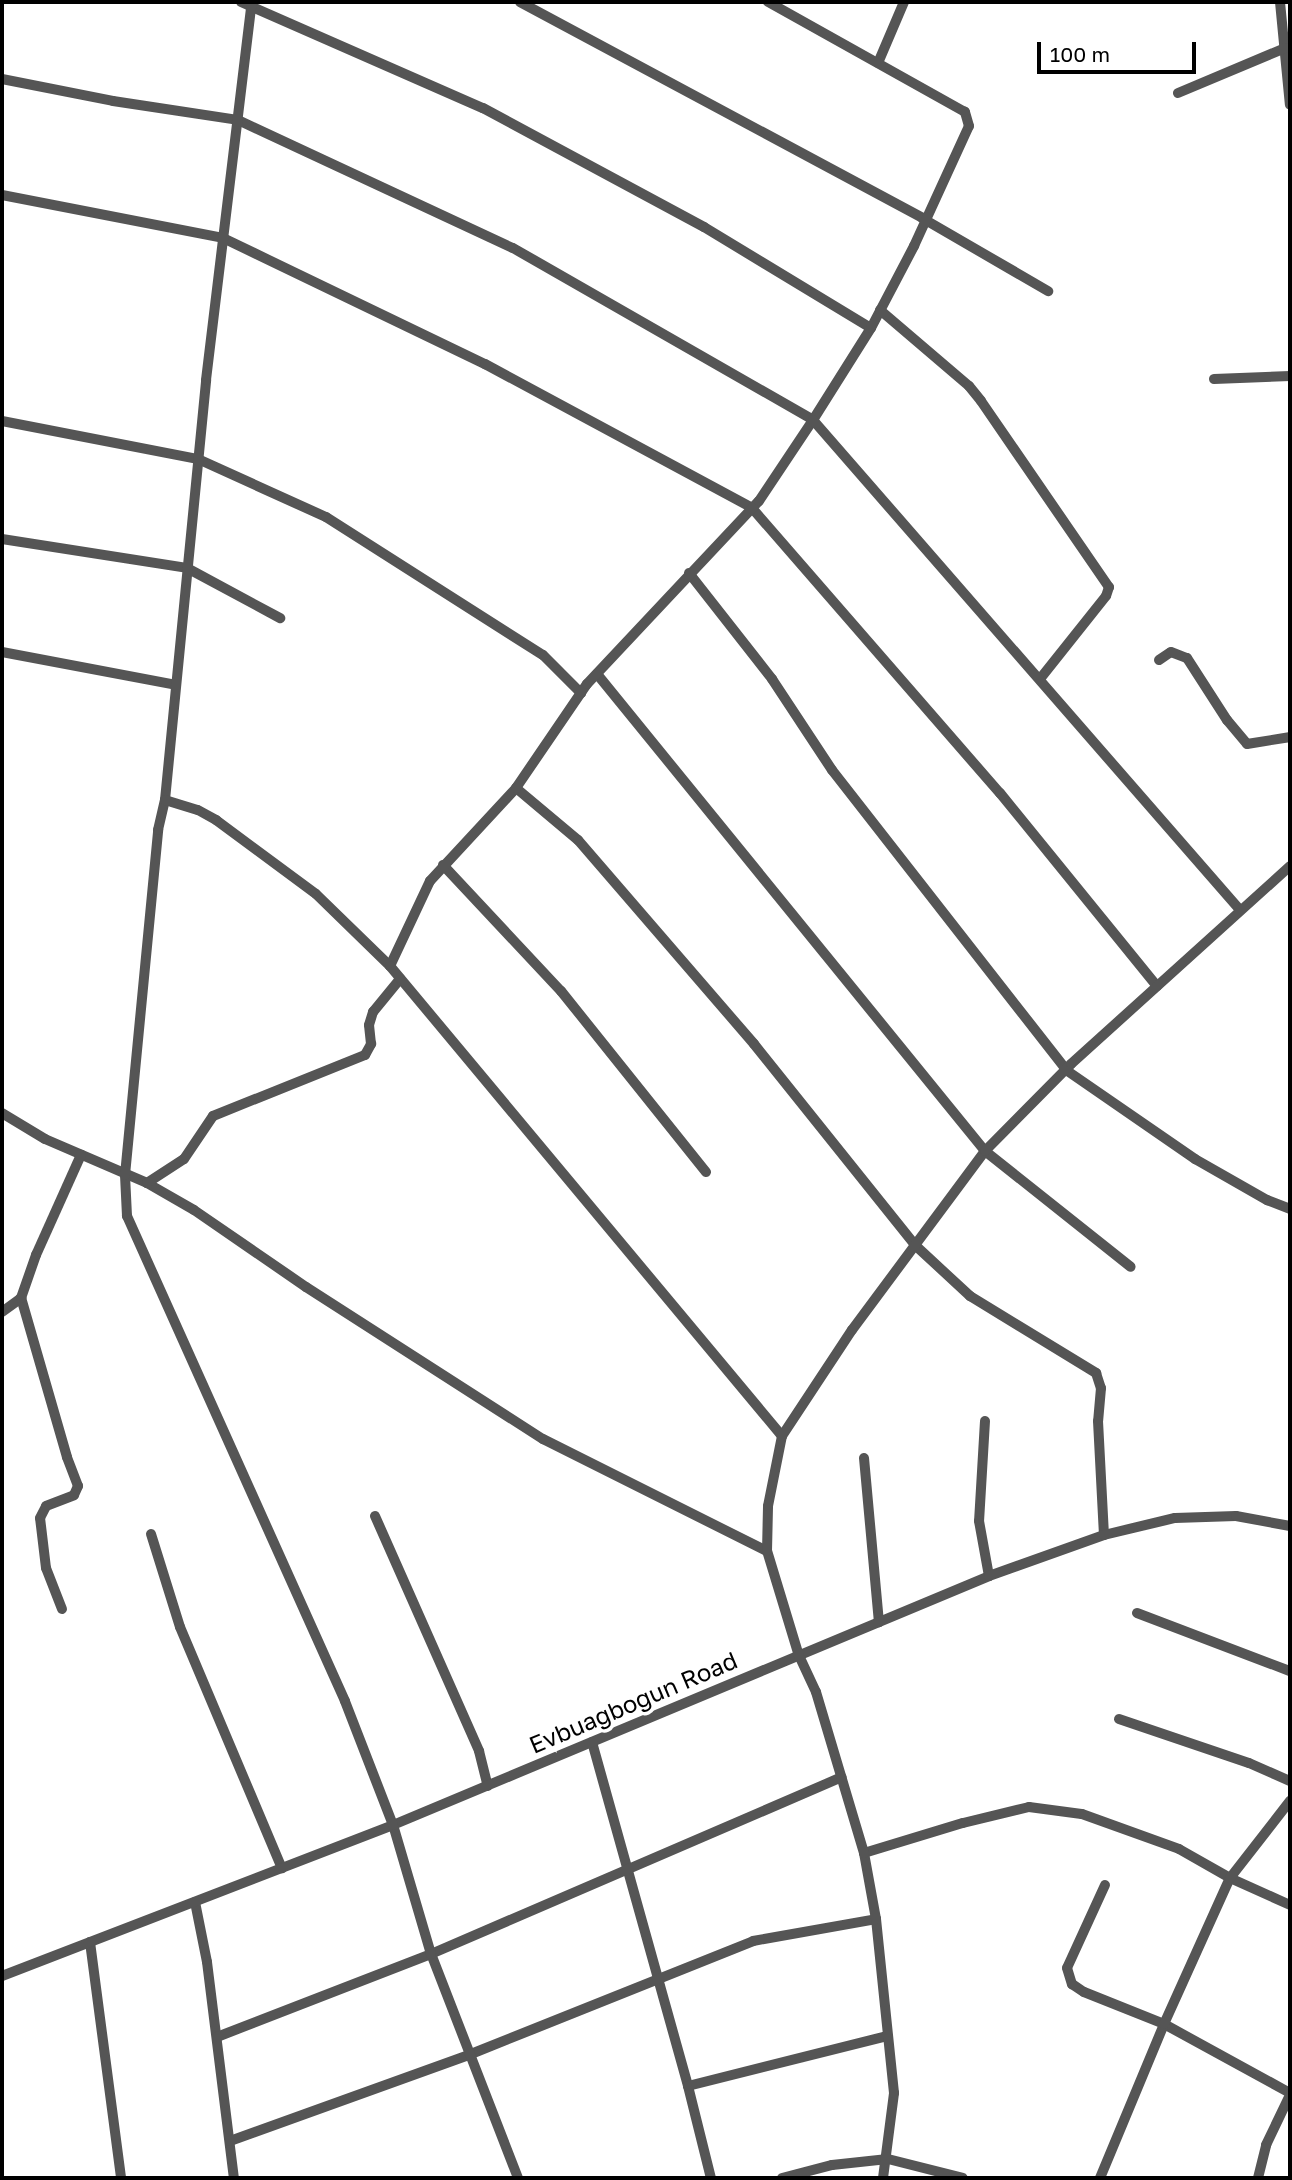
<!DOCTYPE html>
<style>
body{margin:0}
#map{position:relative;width:1292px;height:2180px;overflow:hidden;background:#fff;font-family:"Golos Text",sans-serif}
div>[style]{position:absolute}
.minor>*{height:10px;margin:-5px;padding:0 5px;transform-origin:5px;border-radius:5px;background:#555}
span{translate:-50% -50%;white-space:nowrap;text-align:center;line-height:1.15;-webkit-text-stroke:7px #fff;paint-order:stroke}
.street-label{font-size:24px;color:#000}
.frame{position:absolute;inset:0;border:4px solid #000;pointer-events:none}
.scale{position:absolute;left:1037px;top:42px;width:159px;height:32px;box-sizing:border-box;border:4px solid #000;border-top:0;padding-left:9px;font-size:21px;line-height:24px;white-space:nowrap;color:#000;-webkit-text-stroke:5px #fff;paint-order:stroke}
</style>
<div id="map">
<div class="minor">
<i style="left:241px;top:2px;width:264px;rotate:23.7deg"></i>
<i style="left:483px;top:108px;width:251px;rotate:28.3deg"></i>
<i style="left:704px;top:227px;width:195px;rotate:31.2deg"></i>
<i style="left:520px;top:2px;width:456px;rotate:28.2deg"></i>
<i style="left:922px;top:218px;width:146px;rotate:30.1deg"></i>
<i style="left:1280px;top:2px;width:103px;rotate:84.5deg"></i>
<i style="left:878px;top:63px;width:66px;rotate:-66.9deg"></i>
<i style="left:2px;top:79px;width:113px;rotate:11.2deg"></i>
<i style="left:113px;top:101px;width:126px;rotate:8.6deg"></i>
<i style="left:238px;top:120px;width:303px;rotate:25deg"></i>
<i style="left:513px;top:248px;width:346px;rotate:29.8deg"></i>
<i style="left:813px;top:420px;width:109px;rotate:-57.8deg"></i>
<i style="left:871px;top:328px;width:93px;rotate:-62.3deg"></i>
<i style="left:914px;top:246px;width:132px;rotate:-65.4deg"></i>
<i style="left:969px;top:126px;width:15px;rotate:-106deg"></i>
<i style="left:965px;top:112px;width:226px;rotate:-150.8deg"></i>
<i style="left:1178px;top:93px;width:116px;rotate:-22.8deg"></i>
<i style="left:2px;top:195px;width:225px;rotate:11deg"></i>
<i style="left:223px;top:238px;width:291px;rotate:25.7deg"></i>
<i style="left:485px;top:364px;width:303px;rotate:28.3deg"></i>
<i style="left:752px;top:508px;width:378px;rotate:49deg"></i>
<i style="left:1000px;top:793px;width:249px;rotate:50.9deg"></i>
<i style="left:880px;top:310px;width:117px;rotate:40.5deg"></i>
<i style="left:969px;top:386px;width:19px;rotate:51deg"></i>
<i style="left:981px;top:401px;width:226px;rotate:55.5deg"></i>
<i style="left:1109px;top:587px;width:9px;rotate:108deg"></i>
<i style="left:1106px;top:596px;width:106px;rotate:128.5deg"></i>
<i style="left:1214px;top:379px;width:76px;rotate:-2.3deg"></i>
<i style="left:2px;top:421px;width:200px;rotate:11deg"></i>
<i style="left:198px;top:459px;width:141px;rotate:24.4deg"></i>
<i style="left:326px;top:517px;width:257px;rotate:32.5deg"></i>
<i style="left:543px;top:655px;width:54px;rotate:45deg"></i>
<i style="left:2px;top:539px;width:187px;rotate:8.9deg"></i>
<i style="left:187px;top:568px;width:106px;rotate:28.3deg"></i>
<i style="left:689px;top:573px;width:135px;rotate:51.9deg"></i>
<i style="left:772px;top:679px;width:109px;rotate:56.6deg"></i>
<i style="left:832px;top:770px;width:380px;rotate:52deg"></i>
<i style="left:1066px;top:1070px;width:157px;rotate:34.6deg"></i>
<i style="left:1195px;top:1159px;width:83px;rotate:29.7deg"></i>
<i style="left:1267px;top:1200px;width:25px;rotate:21deg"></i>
<i style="left:2px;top:652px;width:177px;rotate:10.7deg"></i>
<i style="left:1159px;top:660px;width:14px;rotate:-34deg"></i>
<i style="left:1171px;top:652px;width:17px;rotate:21deg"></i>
<i style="left:1187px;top:658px;width:74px;rotate:57.2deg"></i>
<i style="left:1227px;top:720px;width:31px;rotate:50deg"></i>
<i style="left:1247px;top:744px;width:44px;rotate:-9.2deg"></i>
<i style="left:597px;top:674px;width:615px;rotate:50.87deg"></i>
<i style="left:985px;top:1151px;width:186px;rotate:38.5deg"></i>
<i style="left:516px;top:788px;width:81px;rotate:40deg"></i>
<i style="left:578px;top:840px;width:269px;rotate:49.2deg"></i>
<i style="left:754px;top:1044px;width:259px;rotate:51.3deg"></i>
<i style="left:916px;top:1246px;width:74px;rotate:42.8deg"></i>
<i style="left:970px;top:1296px;width:148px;rotate:31.4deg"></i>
<i style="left:1096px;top:1373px;width:16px;rotate:72deg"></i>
<i style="left:1101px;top:1388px;width:33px;rotate:95deg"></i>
<i style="left:1098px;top:1421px;width:114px;rotate:87deg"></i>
<i style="left:165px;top:800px;width:422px;rotate:-84.4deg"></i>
<i style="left:206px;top:380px;width:381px;rotate:-83.1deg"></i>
<i style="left:443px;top:865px;width:173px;rotate:46.9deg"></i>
<i style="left:561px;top:991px;width:232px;rotate:51.3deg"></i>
<i style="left:390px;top:966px;width:94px;rotate:-64.8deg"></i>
<i style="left:430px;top:881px;width:127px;rotate:-47.2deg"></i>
<i style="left:516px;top:788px;width:126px;rotate:-55.7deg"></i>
<i style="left:587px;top:684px;width:251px;rotate:-46.8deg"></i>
<i style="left:759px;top:501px;width:97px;rotate:-56.3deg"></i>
<i style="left:813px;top:420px;width:650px;rotate:48.93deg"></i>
<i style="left:2px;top:1113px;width:50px;rotate:31.2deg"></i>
<i style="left:45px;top:1139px;width:111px;rotate:23.3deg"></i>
<i style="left:147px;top:1183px;width:54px;rotate:29.9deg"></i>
<i style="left:194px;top:1210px;width:136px;rotate:34.5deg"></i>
<i style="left:306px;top:1287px;width:282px;rotate:32.7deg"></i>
<i style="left:543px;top:1439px;width:250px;rotate:26.6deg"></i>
<i style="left:147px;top:1183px;width:44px;rotate:-33deg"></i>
<i style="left:184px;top:1159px;width:52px;rotate:-56deg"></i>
<i style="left:213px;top:1116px;width:164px;rotate:-21.9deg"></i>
<i style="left:365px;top:1055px;width:13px;rotate:-61deg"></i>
<i style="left:371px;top:1044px;width:19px;rotate:-96deg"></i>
<i style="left:369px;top:1025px;width:14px;rotate:-73deg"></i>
<i style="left:373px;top:1012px;width:43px;rotate:-50.7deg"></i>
<i style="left:2px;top:1312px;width:24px;rotate:-36deg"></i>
<i style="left:985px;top:1421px;width:100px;rotate:93.4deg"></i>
<i style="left:979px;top:1521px;width:56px;rotate:79.7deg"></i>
<i style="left:864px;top:1458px;width:165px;rotate:84.8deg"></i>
<i style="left:375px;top:1516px;width:257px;rotate:66.1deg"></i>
<i style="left:479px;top:1751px;width:36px;rotate:76deg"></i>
<i style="left:151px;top:1534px;width:97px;rotate:72.7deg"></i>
<i style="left:180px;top:1627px;width:262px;rotate:67.1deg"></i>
<i style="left:62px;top:1609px;width:44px;rotate:-111.3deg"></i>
<i style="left:46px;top:1568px;width:50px;rotate:-96.8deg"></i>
<i style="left:40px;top:1518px;width:13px;rotate:-63deg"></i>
<i style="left:46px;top:1506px;width:30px;rotate:-21deg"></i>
<i style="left:74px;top:1495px;width:10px;rotate:-66deg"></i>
<i style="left:78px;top:1486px;width:31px;rotate:-111deg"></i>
<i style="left:67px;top:1457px;width:166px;rotate:-106.1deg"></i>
<i style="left:21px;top:1298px;width:46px;rotate:-70.8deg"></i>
<i style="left:36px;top:1255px;width:110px;rotate:-65.8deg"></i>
<i style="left:1137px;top:1613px;width:164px;rotate:20.8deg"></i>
<i style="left:1119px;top:1719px;width:137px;rotate:18.7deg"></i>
<i style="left:1249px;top:1763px;width:45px;rotate:23.7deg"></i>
<i style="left:592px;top:1742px;width:357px;rotate:74.4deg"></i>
<i style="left:688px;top:2086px;width:95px;rotate:76deg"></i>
<i style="left:864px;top:1853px;width:103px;rotate:-16.9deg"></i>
<i style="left:963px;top:1823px;width:68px;rotate:-13.6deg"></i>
<i style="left:1029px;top:1807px;width:53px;rotate:7.5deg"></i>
<i style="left:1082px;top:1814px;width:103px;rotate:19.8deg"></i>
<i style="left:1179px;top:1849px;width:59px;rotate:29.6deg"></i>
<i style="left:1230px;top:1878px;width:66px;rotate:24.2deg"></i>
<i style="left:1105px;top:1885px;width:91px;rotate:114.6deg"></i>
<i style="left:1067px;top:1968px;width:17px;rotate:73deg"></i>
<i style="left:1072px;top:1984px;width:14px;rotate:34deg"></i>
<i style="left:1084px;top:1992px;width:86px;rotate:21.8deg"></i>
<i style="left:1164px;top:2024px;width:144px;rotate:28.7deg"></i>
<i style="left:195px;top:1902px;width:61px;rotate:78.7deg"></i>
<i style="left:207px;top:1962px;width:218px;rotate:82.9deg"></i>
<i style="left:90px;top:1942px;width:238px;rotate:82.5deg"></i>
<i style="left:2px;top:1976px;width:419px;rotate:-21.1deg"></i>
<i style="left:393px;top:1825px;width:646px;rotate:-22.67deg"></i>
<i style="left:989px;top:1576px;width:122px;rotate:-19.6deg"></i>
<i style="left:1104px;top:1535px;width:73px;rotate:-13.5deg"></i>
<i style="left:1175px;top:1518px;width:61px;rotate:-1.9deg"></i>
<i style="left:1236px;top:1516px;width:55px;rotate:10.5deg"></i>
<i style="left:217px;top:2037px;width:230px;rotate:-21.2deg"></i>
<i style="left:431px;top:1954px;width:447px;rotate:-23.3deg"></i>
<i style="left:688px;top:2086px;width:205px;rotate:-14.1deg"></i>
<i style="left:230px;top:2141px;width:256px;rotate:-19.8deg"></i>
<i style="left:471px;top:2054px;width:304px;rotate:-21.8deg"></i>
<i style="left:753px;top:1941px;width:125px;rotate:-10.1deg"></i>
<i style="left:518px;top:2178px;width:240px;rotate:-111.2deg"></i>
<i style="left:431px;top:1954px;width:134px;rotate:-106.4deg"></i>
<i style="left:393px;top:1825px;width:133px;rotate:-111.2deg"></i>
<i style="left:345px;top:1701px;width:532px;rotate:-114.2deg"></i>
<i style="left:127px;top:1216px;width:41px;rotate:-92.8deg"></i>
<i style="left:125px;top:1175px;width:347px;rotate:-84.5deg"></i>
<i style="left:158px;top:830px;width:31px;rotate:-77deg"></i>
<i style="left:165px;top:800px;width:34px;rotate:17deg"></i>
<i style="left:198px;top:810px;width:21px;rotate:29deg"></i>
<i style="left:216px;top:820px;width:124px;rotate:36.5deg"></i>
<i style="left:316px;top:894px;width:103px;rotate:44.2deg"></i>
<i style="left:390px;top:966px;width:612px;rotate:50.17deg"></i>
<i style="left:782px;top:2178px;width:52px;rotate:-14.6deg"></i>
<i style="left:832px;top:2165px;width:56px;rotate:-6.1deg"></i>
<i style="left:888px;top:2159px;width:77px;rotate:14.2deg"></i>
<i style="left:883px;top:2178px;width:86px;rotate:-82.6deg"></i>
<i style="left:894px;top:2093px;width:175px;rotate:-95.9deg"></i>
<i style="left:876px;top:1919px;width:67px;rotate:-100.3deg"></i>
<i style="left:864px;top:1853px;width:168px;rotate:-106.6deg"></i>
<i style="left:816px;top:1692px;width:40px;rotate:-115deg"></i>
<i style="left:799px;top:1656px;width:110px;rotate:-106.9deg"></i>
<i style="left:767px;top:1551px;width:45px;rotate:-88.7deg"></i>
<i style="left:768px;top:1506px;width:71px;rotate:-78.7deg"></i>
<i style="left:782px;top:1436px;width:127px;rotate:-56.6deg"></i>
<i style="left:852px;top:1330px;width:223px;rotate:-53.4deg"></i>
<i style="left:985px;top:1151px;width:122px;rotate:-45.3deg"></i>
<i style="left:1071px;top:1064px;width:295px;rotate:-42.1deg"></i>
<i style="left:1100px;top:2178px;width:167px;rotate:-67.4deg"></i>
<i style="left:1164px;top:2024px;width:160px;rotate:-65.7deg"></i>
<i style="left:1230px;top:1878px;width:98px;rotate:-52.1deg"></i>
<i style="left:1258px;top:2178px;width:34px;rotate:-76deg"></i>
<i style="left:1266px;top:2145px;width:55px;rotate:-64.4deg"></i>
</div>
<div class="street-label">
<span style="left:633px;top:1702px;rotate:-23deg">Evbuagbogun Road</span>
</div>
<div class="frame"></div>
<div class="scale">100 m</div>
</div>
